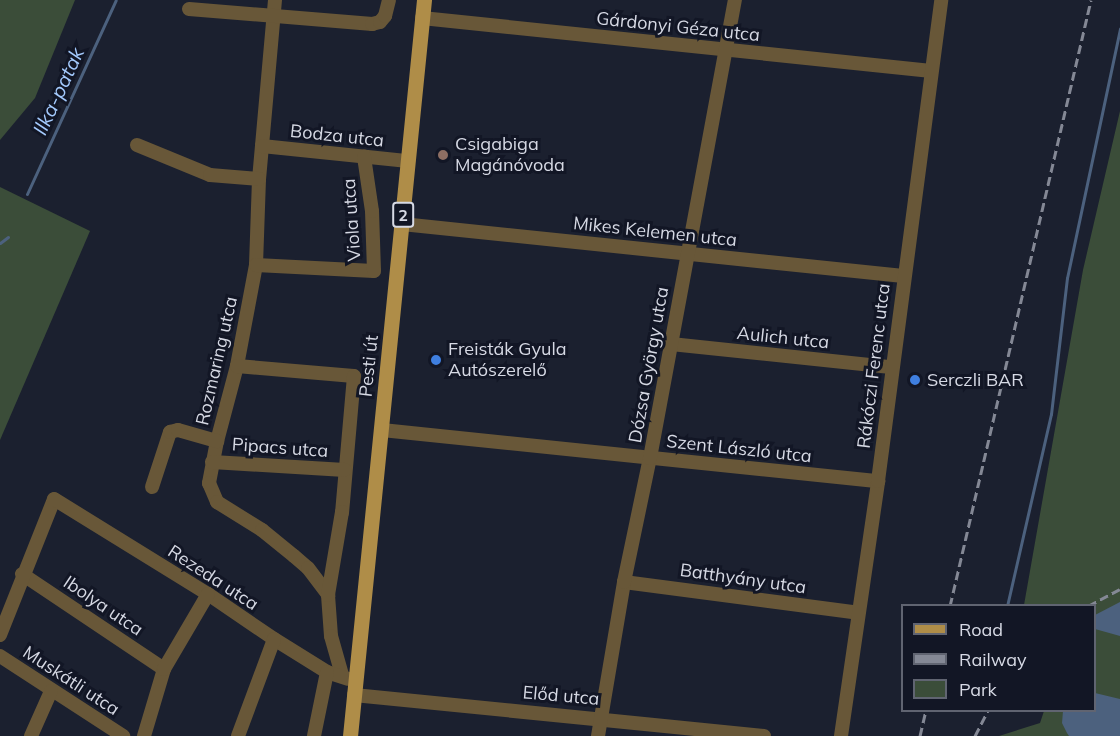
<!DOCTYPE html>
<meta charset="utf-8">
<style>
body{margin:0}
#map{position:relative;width:1120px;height:736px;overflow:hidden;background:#1b202f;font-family:Mulish,sans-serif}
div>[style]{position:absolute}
.green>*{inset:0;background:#3b4d39}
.water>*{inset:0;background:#4c617e}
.stream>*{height:3px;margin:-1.5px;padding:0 1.5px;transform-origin:1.5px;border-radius:1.5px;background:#4c617e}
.minor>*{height:14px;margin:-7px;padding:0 7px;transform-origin:7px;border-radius:7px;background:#685738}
.major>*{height:15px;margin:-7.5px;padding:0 7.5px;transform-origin:7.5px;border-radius:7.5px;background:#af8d48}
.rail>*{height:3px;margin-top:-1.5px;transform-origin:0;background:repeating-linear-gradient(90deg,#848895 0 9px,transparent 0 13.5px)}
.dots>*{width:16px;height:16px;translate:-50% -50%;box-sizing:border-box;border:3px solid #121625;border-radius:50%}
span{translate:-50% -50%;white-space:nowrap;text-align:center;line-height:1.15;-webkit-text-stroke:6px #121625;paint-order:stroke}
.shield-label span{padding:2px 4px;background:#121625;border:2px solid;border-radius:4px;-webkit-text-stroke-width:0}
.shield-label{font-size:16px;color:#d6d9e4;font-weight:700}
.street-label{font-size:18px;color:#d6d9e4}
.poi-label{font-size:18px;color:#d6d9e4}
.left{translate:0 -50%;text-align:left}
.water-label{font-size:20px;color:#a4cafd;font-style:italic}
.legend{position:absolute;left:901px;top:604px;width:195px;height:108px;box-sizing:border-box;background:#121625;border:2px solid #606471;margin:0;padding:8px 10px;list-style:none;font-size:18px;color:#d6d9e4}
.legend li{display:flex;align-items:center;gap:12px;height:30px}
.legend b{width:30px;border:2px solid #606471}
</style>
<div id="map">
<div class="green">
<i style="clip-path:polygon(0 0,75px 0,35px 98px,0 140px)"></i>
<i style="clip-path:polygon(1120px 111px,1120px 736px,999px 736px,1040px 723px,1044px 711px,1094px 710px,1094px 606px,1024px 605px,1083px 270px)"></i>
<i style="clip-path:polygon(0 187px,90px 231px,0 440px)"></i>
</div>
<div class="water">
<i style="clip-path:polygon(1120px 602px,1120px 636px,1095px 629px,1095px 615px)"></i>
<i style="clip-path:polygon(1095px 693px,1120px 699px,1120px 736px,1069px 736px,1067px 733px,1062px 723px,1063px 711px,1094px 710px)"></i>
</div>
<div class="stream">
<i style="left:27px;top:194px;width:213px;rotate:-65.4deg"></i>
<i style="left:0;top:243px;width:10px;rotate:-37deg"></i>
<i style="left:1007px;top:606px;width:197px;rotate:-77.1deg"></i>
<i style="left:1051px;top:414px;width:137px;rotate:-83.3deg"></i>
<i style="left:1067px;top:278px;width:255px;rotate:-78deg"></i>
</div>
<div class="minor">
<i style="left:275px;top:0;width:180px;rotate:95.1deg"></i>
<i style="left:259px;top:179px;width:86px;rotate:92deg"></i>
<i style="left:256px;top:265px;width:103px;rotate:100.7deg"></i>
<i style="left:237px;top:366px;width:78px;rotate:104.9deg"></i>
<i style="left:217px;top:441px;width:43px;rotate:100.8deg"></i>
<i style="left:209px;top:483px;width:21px;rotate:67deg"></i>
<i style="left:217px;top:502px;width:53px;rotate:31.9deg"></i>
<i style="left:262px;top:530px;width:41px;rotate:39.1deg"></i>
<i style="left:294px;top:556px;width:18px;rotate:41deg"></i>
<i style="left:308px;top:568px;width:34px;rotate:53deg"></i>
<i style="left:328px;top:595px;width:41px;rotate:85.8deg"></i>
<i style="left:331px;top:636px;width:41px;rotate:74.2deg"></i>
<i style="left:189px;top:9px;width:184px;rotate:4.7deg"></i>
<i style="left:372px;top:24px;width:8px;rotate:-14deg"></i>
<i style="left:380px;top:22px;width:8px;rotate:-50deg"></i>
<i style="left:385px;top:16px;width:16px;rotate:-76deg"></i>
<i style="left:422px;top:18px;width:512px;rotate:5.94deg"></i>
<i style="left:137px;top:145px;width:79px;rotate:22.3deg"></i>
<i style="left:210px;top:175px;width:49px;rotate:4.7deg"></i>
<i style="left:262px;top:146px;width:147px;rotate:5.9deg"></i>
<i style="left:402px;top:224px;width:504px;rotate:5.93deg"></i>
<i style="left:256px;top:265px;width:118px;rotate:2.9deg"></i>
<i style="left:374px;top:271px;width:60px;rotate:-91.9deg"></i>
<i style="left:372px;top:211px;width:55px;rotate:-98.4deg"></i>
<i style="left:671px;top:344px;width:221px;rotate:6deg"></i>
<i style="left:237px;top:366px;width:117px;rotate:4.9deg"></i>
<i style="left:354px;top:376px;width:137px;rotate:95deg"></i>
<i style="left:342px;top:512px;width:84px;rotate:99.6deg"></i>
<i style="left:382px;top:430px;width:499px;rotate:5.9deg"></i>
<i style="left:212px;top:462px;width:133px;rotate:3.4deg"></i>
<i style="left:152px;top:487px;width:58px;rotate:-71.9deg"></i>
<i style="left:170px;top:432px;width:8px;rotate:-14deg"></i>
<i style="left:178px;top:430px;width:41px;rotate:15.8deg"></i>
<i style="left:22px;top:574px;width:171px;rotate:33.8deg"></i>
<i style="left:624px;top:582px;width:236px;rotate:7.5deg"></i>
<i style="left:0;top:635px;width:146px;rotate:-68.3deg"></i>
<i style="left:54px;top:499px;width:181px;rotate:31.7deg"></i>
<i style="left:208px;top:594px;width:80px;rotate:34.3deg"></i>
<i style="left:274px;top:639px;width:62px;rotate:31.9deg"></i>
<i style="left:327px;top:672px;width:22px;rotate:18deg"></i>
<i style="left:0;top:656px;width:147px;rotate:33deg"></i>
<i style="left:354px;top:695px;width:412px;rotate:5.7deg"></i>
<i style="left:31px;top:736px;width:49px;rotate:-66deg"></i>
<i style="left:144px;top:736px;width:70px;rotate:-73.4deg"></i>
<i style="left:164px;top:669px;width:87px;rotate:-59.6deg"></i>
<i style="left:238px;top:736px;width:103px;rotate:-69.6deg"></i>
<i style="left:314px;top:736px;width:65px;rotate:-78.5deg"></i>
<i style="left:598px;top:736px;width:156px;rotate:-80.4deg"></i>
<i style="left:624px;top:582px;width:127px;rotate:-78.2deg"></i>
<i style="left:650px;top:458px;width:466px;rotate:-79.5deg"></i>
<i style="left:841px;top:736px;width:258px;rotate:-81.7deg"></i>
<i style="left:878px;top:481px;width:485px;rotate:-82.5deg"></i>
</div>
<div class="major">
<i style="left:350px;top:736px;width:740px;rotate:-84.26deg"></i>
</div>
<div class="rail">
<i style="left:950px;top:606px;width:622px;rotate:-76.9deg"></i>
<i style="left:1088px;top:606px;width:36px;rotate:-28deg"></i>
<i style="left:920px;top:736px;width:27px;rotate:-77deg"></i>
<i style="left:975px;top:736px;width:29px;rotate:-63deg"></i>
</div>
<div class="dots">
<i style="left:443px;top:155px;background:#8d6e63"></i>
<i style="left:436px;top:360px;background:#3f7fe0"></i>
<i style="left:915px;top:380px;background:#3f7fe0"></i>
</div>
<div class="shield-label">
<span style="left:403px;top:215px">2</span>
</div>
<div class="street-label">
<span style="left:678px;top:27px;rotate:6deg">Gárdonyi Géza utca</span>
<span style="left:337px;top:136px;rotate:6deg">Bodza utca</span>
<span style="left:352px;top:220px;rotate:-94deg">Viola utca</span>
<span style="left:655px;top:232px;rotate:6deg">Mikes Kelemen utca</span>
<span style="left:783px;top:338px;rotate:6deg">Aulich utca</span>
<span style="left:217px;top:361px;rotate:-77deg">Rozmaring utca</span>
<span style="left:649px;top:365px;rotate:-80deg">Dózsa György utca</span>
<span style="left:369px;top:366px;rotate:-84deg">Pesti út</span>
<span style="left:874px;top:366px;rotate:-83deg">Rákóczi Ferenc utca</span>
<span style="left:280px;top:448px;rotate:4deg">Pipacs utca</span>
<span style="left:739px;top:449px;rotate:6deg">Szent László utca</span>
<span style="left:213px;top:578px;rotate:33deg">Rezeda utca</span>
<span style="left:743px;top:579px;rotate:8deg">Batthyány utca</span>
<span style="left:103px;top:606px;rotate:34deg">Ibolya utca</span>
<span style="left:71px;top:681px;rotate:33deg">Muskátli utca</span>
<span style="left:561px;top:696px;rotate:5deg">Előd utca</span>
</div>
<div class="poi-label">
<span class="left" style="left:455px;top:155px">Csigabiga<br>Magánóvoda</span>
<span class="left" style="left:448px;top:360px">Freisták Gyula<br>Autószerelő</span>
<span class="left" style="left:927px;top:380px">Serczli BAR</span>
</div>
<div class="water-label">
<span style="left:58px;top:91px;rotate:-65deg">Ilka-patak</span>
</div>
<ul class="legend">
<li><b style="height:8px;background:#af8d48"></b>Road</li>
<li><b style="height:8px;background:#848895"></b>Railway</li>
<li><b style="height:16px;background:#3b4d39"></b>Park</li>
</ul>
</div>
